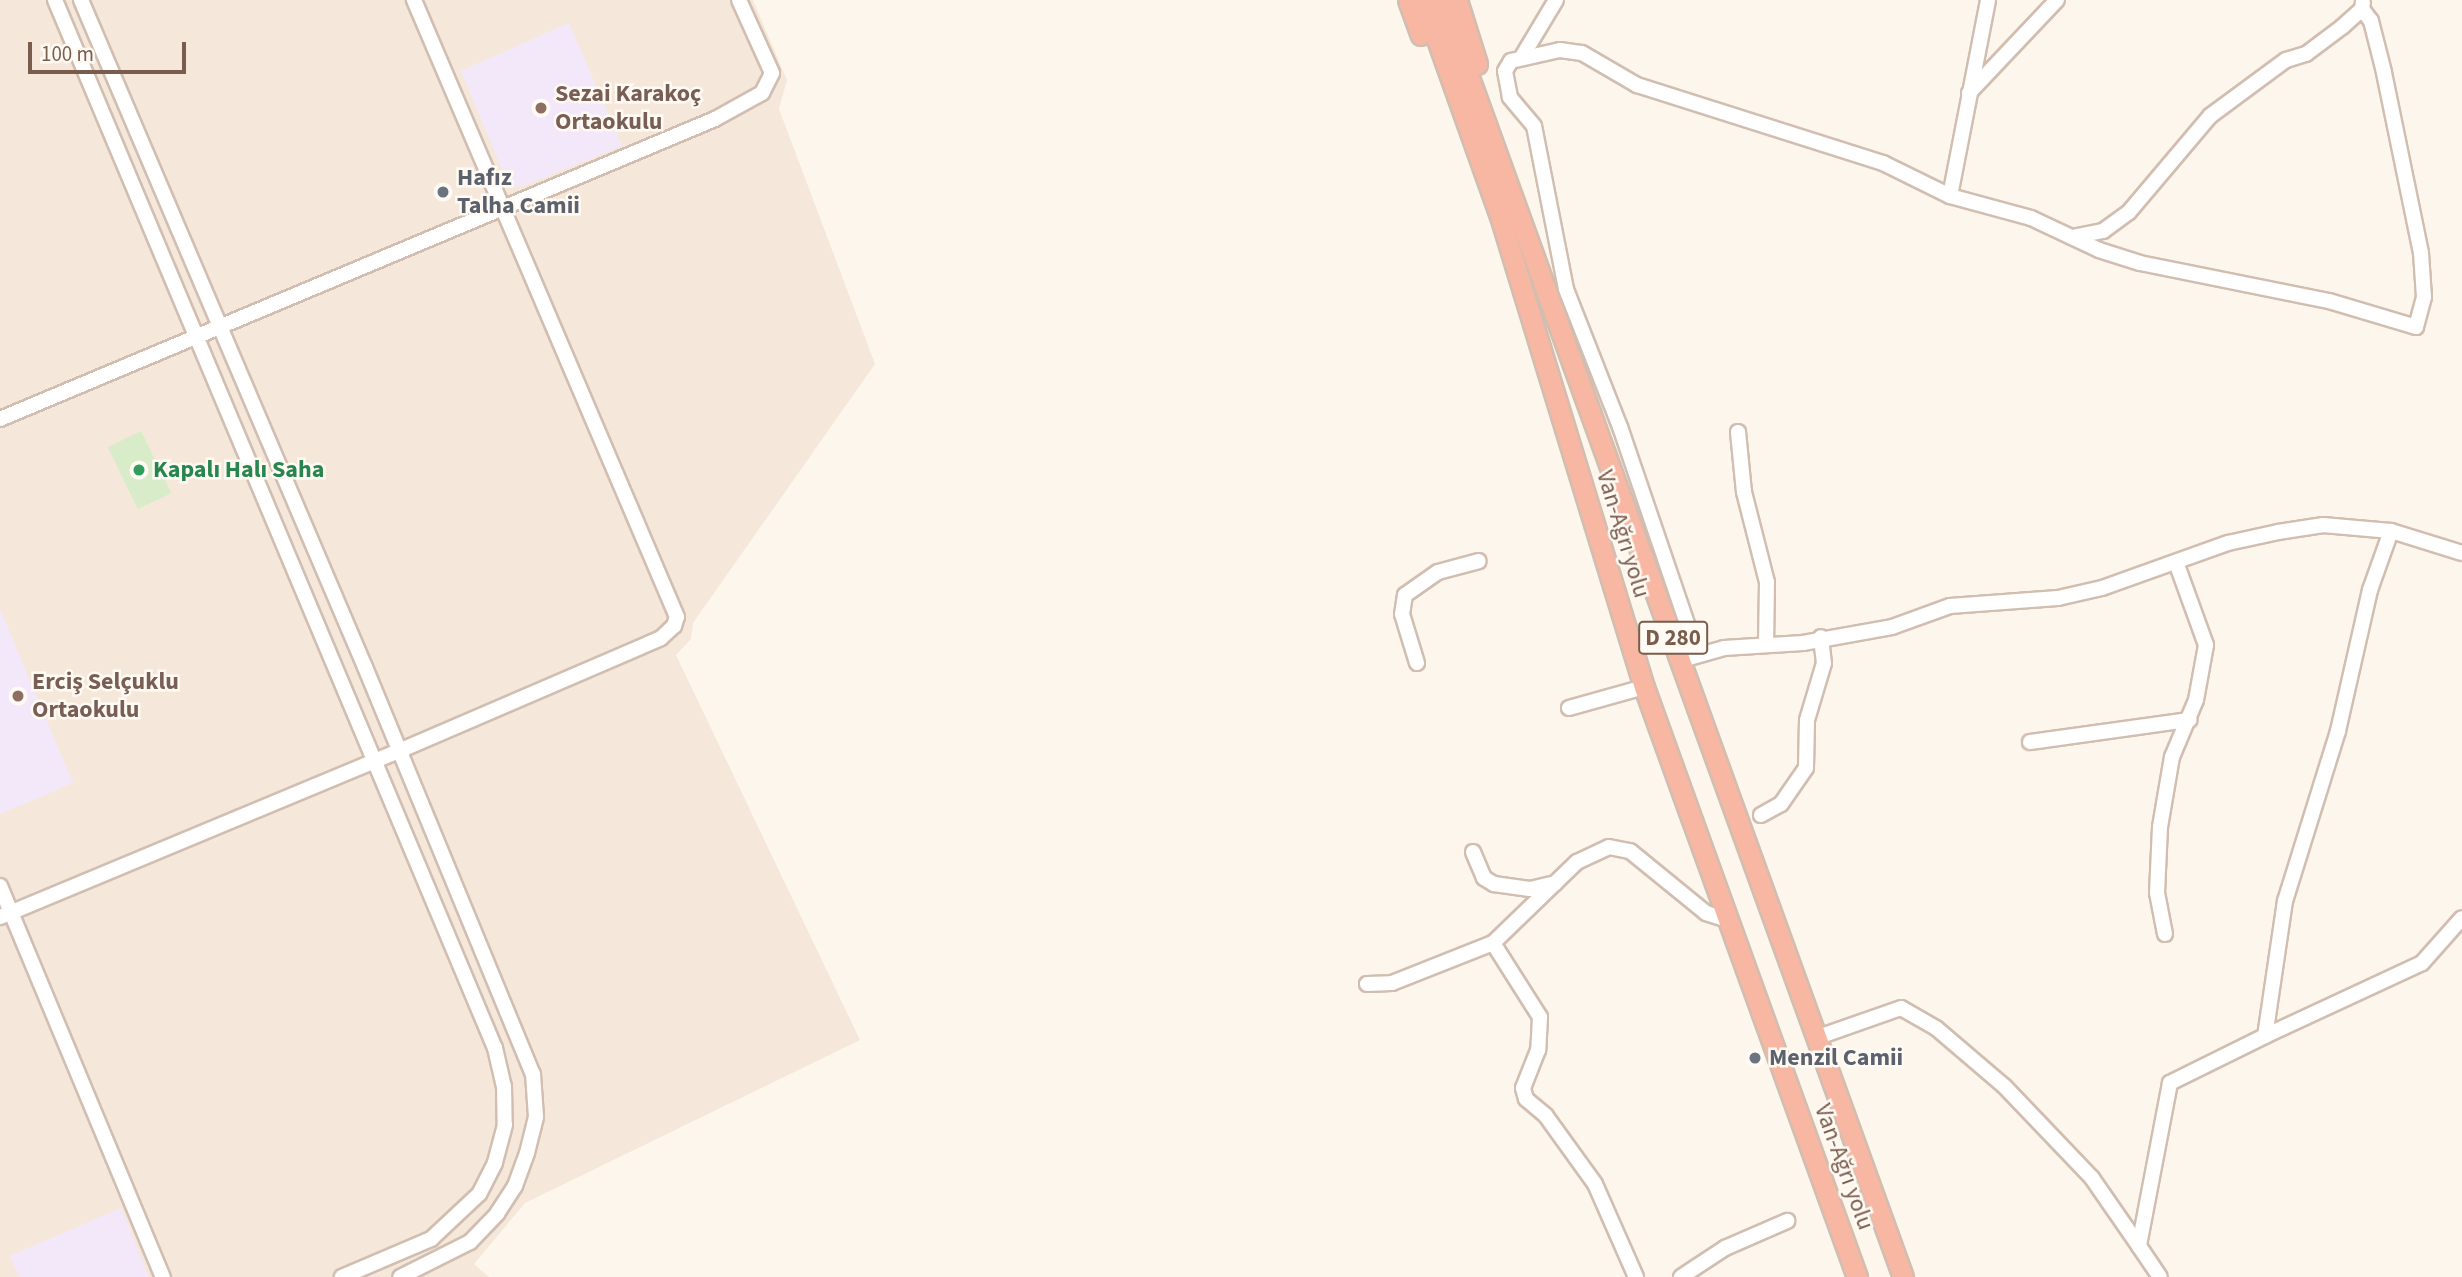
<!DOCTYPE html>
<meta charset="utf-8">
<style>
body{margin:0}
#map{position:relative;width:2462px;height:1277px;overflow:hidden;background:#fdf6ec;font-family:"Source Sans 3",sans-serif}
div>[style]{position:absolute}
.residential>*{inset:0;background:#f5e8da}
.education>*{inset:0;background:#f3e8fa}
.green>*{inset:0;background:#d8ecc9;transform-origin:0 0}
.roads{filter:drop-shadow(2px 0 #d1beb0) drop-shadow(-2px 0 #d1beb0) drop-shadow(0 2px #d1beb0) drop-shadow(0 -2px #d1beb0)}
.minor>*{height:14px;margin:-7px;padding:0 7px;transform-origin:7px;border-radius:7px;background:#fff}
.highway>*{height:19px;margin:-9.5px;padding:0 9.5px;transform-origin:9.5px;border-radius:9.5px;background:#f7b7a3}
.dots>*{width:19px;height:19px;translate:-50% -50%;box-sizing:border-box;border:4px solid #fffaf3;border-radius:50%}
span{translate:-50% -50%;white-space:nowrap;text-align:center;line-height:1.15;-webkit-text-stroke:5px #fffaf3;paint-order:stroke}
.shield-label span{padding:2px 5px;background:#fffaf3;border:2px solid;border-radius:5px;-webkit-text-stroke-width:0}
.shield-label{font-size:23px;color:#7a5c4d;font-weight:700}
.education-label{font-size:24px;color:#785e54;font-weight:700}
.left{translate:0 -50%;text-align:left}
.worship-label{font-size:24px;color:#5b616d;font-weight:700}
.leisure-label{font-size:24px;color:#27864d;font-weight:700}
.street-label{font-size:24px;color:#7a5c4d}
.scale{position:absolute;left:28px;top:42px;width:158px;height:32px;box-sizing:border-box;border:4px solid #7a5c4d;border-top:0;padding-left:9px;font-size:21px;line-height:24px;white-space:nowrap;color:#7a5c4d;-webkit-text-stroke:5px #fffaf3;paint-order:stroke}
</style>
<div id="map">
<div class="residential">
<i style="clip-path:polygon(0 0,753px 0,787px 80px,779px 109px,875px 364px,693px 623px,691px 639px,676px 655px,860px 1040px,525px 1203px,474px 1264px,489px 1277px,0 1277px)"></i>
</div>
<div class="education">
<i style="clip-path:polygon(569px 23px,622px 146px,520px 187px,509px 186px,461px 71px)"></i>
<i style="clip-path:polygon(0 609px,73px 783px,0 814px)"></i>
<i style="clip-path:polygon(121px 1208px,149px 1277px,19px 1277px,10px 1256px)"></i>
</div>
<div class="green">
<i style="left:141px;top:431px;width:69px;height:37px;rotate:64deg"></i>
</div>
<div class="roads">
<div class="minor">
<i style="left:55px;top:0;width:1137px;rotate:67.23deg"></i>
<i style="left:495px;top:1048px;width:39px;rotate:77deg"></i>
<i style="left:504px;top:1086px;width:39px;rotate:89deg"></i>
<i style="left:505px;top:1125px;width:39px;rotate:105deg"></i>
<i style="left:495px;top:1163px;width:35px;rotate:117deg"></i>
<i style="left:479px;top:1194px;width:66px;rotate:136.8deg"></i>
<i style="left:431px;top:1239px;width:97px;rotate:156.9deg"></i>
<i style="left:81px;top:0;width:725px;rotate:66.94deg"></i>
<i style="left:365px;top:667px;width:440px;rotate:67.6deg"></i>
<i style="left:533px;top:1074px;width:43px;rotate:86deg"></i>
<i style="left:536px;top:1117px;width:37px;rotate:104deg"></i>
<i style="left:527px;top:1153px;width:35px;rotate:110deg"></i>
<i style="left:515px;top:1186px;width:33px;rotate:123deg"></i>
<i style="left:497px;top:1214px;width:39px;rotate:134deg"></i>
<i style="left:470px;top:1242px;width:78px;rotate:153.4deg"></i>
<i style="left:1523px;top:55px;width:64px;rotate:-59deg"></i>
<i style="left:1969px;top:93px;width:128px;rotate:-46.6deg"></i>
<i style="left:1950px;top:196px;width:200px;rotate:-79deg"></i>
<i style="left:2072px;top:237px;width:32px;rotate:-11deg"></i>
<i style="left:2103px;top:231px;width:32px;rotate:-36deg"></i>
<i style="left:2129px;top:212px;width:126px;rotate:-49.8deg"></i>
<i style="left:2210px;top:116px;width:94px;rotate:-36.4deg"></i>
<i style="left:2286px;top:60px;width:21px;rotate:-17deg"></i>
<i style="left:2306px;top:54px;width:45px;rotate:-36.9deg"></i>
<i style="left:2342px;top:27px;width:27px;rotate:-42deg"></i>
<i style="left:2362px;top:9px;width:7px;rotate:-82deg"></i>
<i style="left:0;top:419px;width:775px;rotate:-22.76deg"></i>
<i style="left:715px;top:119px;width:54px;rotate:-29deg"></i>
<i style="left:762px;top:93px;width:22px;rotate:-63deg"></i>
<i style="left:772px;top:73px;width:80px;rotate:-114.3deg"></i>
<i style="left:1738px;top:432px;width:60px;rotate:84.3deg"></i>
<i style="left:1744px;top:492px;width:93px;rotate:75.7deg"></i>
<i style="left:1767px;top:582px;width:62px;rotate:90.9deg"></i>
<i style="left:2391px;top:531px;width:74px;rotate:17.2deg"></i>
<i style="left:1697px;top:653px;width:239px;rotate:-108.8deg"></i>
<i style="left:1620px;top:427px;width:148px;rotate:-111.4deg"></i>
<i style="left:1566px;top:289px;width:166px;rotate:-101.1deg"></i>
<i style="left:1534px;top:126px;width:38px;rotate:-130deg"></i>
<i style="left:1510px;top:97px;width:26px;rotate:-101deg"></i>
<i style="left:1505px;top:71px;width:12px;rotate:-59deg"></i>
<i style="left:1511px;top:61px;width:50px;rotate:-12.7deg"></i>
<i style="left:1560px;top:50px;width:22px;rotate:8deg"></i>
<i style="left:1582px;top:53px;width:64px;rotate:30.2deg"></i>
<i style="left:1637px;top:85px;width:258px;rotate:17.6deg"></i>
<i style="left:1883px;top:163px;width:75px;rotate:26.2deg"></i>
<i style="left:1950px;top:196px;width:84px;rotate:15.2deg"></i>
<i style="left:2031px;top:218px;width:75px;rotate:25.2deg"></i>
<i style="left:2099px;top:250px;width:43px;rotate:17.6deg"></i>
<i style="left:2140px;top:263px;width:193px;rotate:11.4deg"></i>
<i style="left:2329px;top:301px;width:91px;rotate:16.6deg"></i>
<i style="left:2416px;top:327px;width:31px;rotate:-75deg"></i>
<i style="left:2424px;top:297px;width:44px;rotate:-93.9deg"></i>
<i style="left:2421px;top:253px;width:185px;rotate:-101.6deg"></i>
<i style="left:2384px;top:72px;width:53px;rotate:-104.3deg"></i>
<i style="left:2371px;top:21px;width:15px;rotate:-127deg"></i>
<i style="left:1682px;top:660px;width:44px;rotate:-15.9deg"></i>
<i style="left:1724px;top:648px;width:79px;rotate:-3.6deg"></i>
<i style="left:1803px;top:643px;width:90px;rotate:-10.2deg"></i>
<i style="left:1892px;top:627px;width:62px;rotate:-19.9deg"></i>
<i style="left:1950px;top:606px;width:108px;rotate:-4.2deg"></i>
<i style="left:2058px;top:598px;width:45px;rotate:-12.8deg"></i>
<i style="left:2102px;top:588px;width:134px;rotate:-19.7deg"></i>
<i style="left:2228px;top:543px;width:51px;rotate:-12.4deg"></i>
<i style="left:2278px;top:532px;width:46px;rotate:-8.8deg"></i>
<i style="left:2323px;top:525px;width:68px;rotate:5deg"></i>
<i style="left:2391px;top:531px;width:63px;rotate:109.6deg"></i>
<i style="left:2370px;top:590px;width:145px;rotate:102.8deg"></i>
<i style="left:2338px;top:731px;width:178px;rotate:107.3deg"></i>
<i style="left:2285px;top:901px;width:136px;rotate:98.4deg"></i>
<i style="left:2265px;top:1036px;width:106px;rotate:153.7deg"></i>
<i style="left:2170px;top:1083px;width:166px;rotate:100.8deg"></i>
<i style="left:2139px;top:1246px;width:83px;rotate:-124.7deg"></i>
<i style="left:2092px;top:1178px;width:127px;rotate:-133.7deg"></i>
<i style="left:2004px;top:1086px;width:89px;rotate:-139.5deg"></i>
<i style="left:1936px;top:1028px;width:40px;rotate:-150.3deg"></i>
<i style="left:1901px;top:1008px;width:88px;rotate:160.7deg"></i>
<i style="left:1417px;top:663px;width:51px;rotate:-107deg"></i>
<i style="left:1402px;top:614px;width:19px;rotate:-81deg"></i>
<i style="left:1405px;top:595px;width:40px;rotate:-34.9deg"></i>
<i style="left:1438px;top:572px;width:42px;rotate:-15deg"></i>
<i style="left:1569px;top:708px;width:78px;rotate:-15.6deg"></i>
<i style="left:2030px;top:742px;width:161px;rotate:-7.9deg"></i>
<i style="left:1761px;top:815px;width:23px;rotate:-29deg"></i>
<i style="left:1781px;top:804px;width:44px;rotate:-55.2deg"></i>
<i style="left:1806px;top:768px;width:48px;rotate:-88.8deg"></i>
<i style="left:1807px;top:720px;width:59px;rotate:-73.4deg"></i>
<i style="left:1824px;top:663px;width:26px;rotate:-97deg"></i>
<i style="left:1473px;top:852px;width:28px;rotate:67deg"></i>
<i style="left:1484px;top:878px;width:12px;rotate:31deg"></i>
<i style="left:1494px;top:884px;width:36px;rotate:8deg"></i>
<i style="left:1530px;top:889px;width:26px;rotate:-13deg"></i>
<i style="left:0;top:886px;width:424px;rotate:67.4deg"></i>
<i style="left:0;top:917px;width:432px;rotate:-22.6deg"></i>
<i style="left:399px;top:751px;width:285px;rotate:-23.3deg"></i>
<i style="left:661px;top:638px;width:18px;rotate:-43deg"></i>
<i style="left:674px;top:626px;width:9px;rotate:-72deg"></i>
<i style="left:677px;top:617px;width:671px;rotate:-113.09deg"></i>
<i style="left:2165px;top:934px;width:42px;rotate:-101deg"></i>
<i style="left:2157px;top:893px;width:66px;rotate:-87.4deg"></i>
<i style="left:2160px;top:827px;width:71px;rotate:-80.3deg"></i>
<i style="left:2172px;top:757px;width:62px;rotate:-67.2deg"></i>
<i style="left:2196px;top:700px;width:56px;rotate:-79.7deg"></i>
<i style="left:2206px;top:645px;width:88px;rotate:-109.9deg"></i>
<i style="left:1493px;top:943px;width:88px;rotate:57.6deg"></i>
<i style="left:1540px;top:1017px;width:33px;rotate:93deg"></i>
<i style="left:1538px;top:1050px;width:41px;rotate:111.5deg"></i>
<i style="left:1523px;top:1088px;width:11px;rotate:75deg"></i>
<i style="left:1526px;top:1099px;width:26px;rotate:40deg"></i>
<i style="left:1546px;top:1116px;width:84px;rotate:54.2deg"></i>
<i style="left:1595px;top:1184px;width:102px;rotate:66.2deg"></i>
<i style="left:1367px;top:984px;width:25px;rotate:-2deg"></i>
<i style="left:1392px;top:983px;width:109px;rotate:-21.6deg"></i>
<i style="left:1493px;top:943px;width:117px;rotate:-44deg"></i>
<i style="left:1577px;top:862px;width:35px;rotate:-25deg"></i>
<i style="left:1609px;top:847px;width:21px;rotate:11deg"></i>
<i style="left:1630px;top:851px;width:98px;rotate:39.2deg"></i>
<i style="left:1706px;top:913px;width:23px;rotate:18deg"></i>
<i style="left:2265px;top:1036px;width:173px;rotate:-24.9deg"></i>
<i style="left:2422px;top:963px;width:60px;rotate:-48.4deg"></i>
<i style="left:2139px;top:1246px;width:37px;rotate:56deg"></i>
<i style="left:1681px;top:1277px;width:53px;rotate:-33.4deg"></i>
<i style="left:1725px;top:1248px;width:68px;rotate:-23.5deg"></i>
</div>
<div class="highway">
<i style="left:1408px;top:0;width:37px;rotate:70deg"></i>
<i style="left:1423px;top:0;width:229px;rotate:70.4deg"></i>
<i style="left:1500px;top:216px;width:493px;rotate:73deg"></i>
<i style="left:1644px;top:687px;width:627px;rotate:70.15deg"></i>
<i style="left:1441px;top:0;width:1358px;rotate:70.11deg"></i>
<i style="left:1457px;top:0;width:67px;rotate:72.6deg"></i>
</div>
</div>
<div class="dots">
<i style="left:541px;top:108px;background:#8d6e63"></i>
<i style="left:443px;top:192px;background:#6b7280"></i>
<i style="left:139px;top:470px;background:#2e9e5b"></i>
<i style="left:18px;top:696px;background:#8d6e63"></i>
<i style="left:1755px;top:1058px;background:#6b7280"></i>
</div>
<div class="shield-label">
<span style="left:1673px;top:638px">D 280</span>
</div>
<div class="education-label">
<span class="left" style="left:555px;top:108px">Sezai Karakoç<br>Ortaokulu</span>
<span class="left" style="left:32px;top:696px">Erciş Selçuklu<br>Ortaokulu</span>
</div>
<div class="worship-label">
<span class="left" style="left:457px;top:192px">Hafız<br>Talha Camii</span>
<span class="left" style="left:1769px;top:1058px">Menzil Camii</span>
</div>
<div class="leisure-label">
<span class="left" style="left:153px;top:470px">Kapalı Halı Saha</span>
</div>
<div class="street-label">
<span style="left:1623px;top:534px;rotate:73deg">Van-Ağrı yolu</span>
<span style="left:1844px;top:1167px;rotate:70deg">Van-Ağrı yolu</span>
</div>
<div class="scale">100 m</div>
</div>
